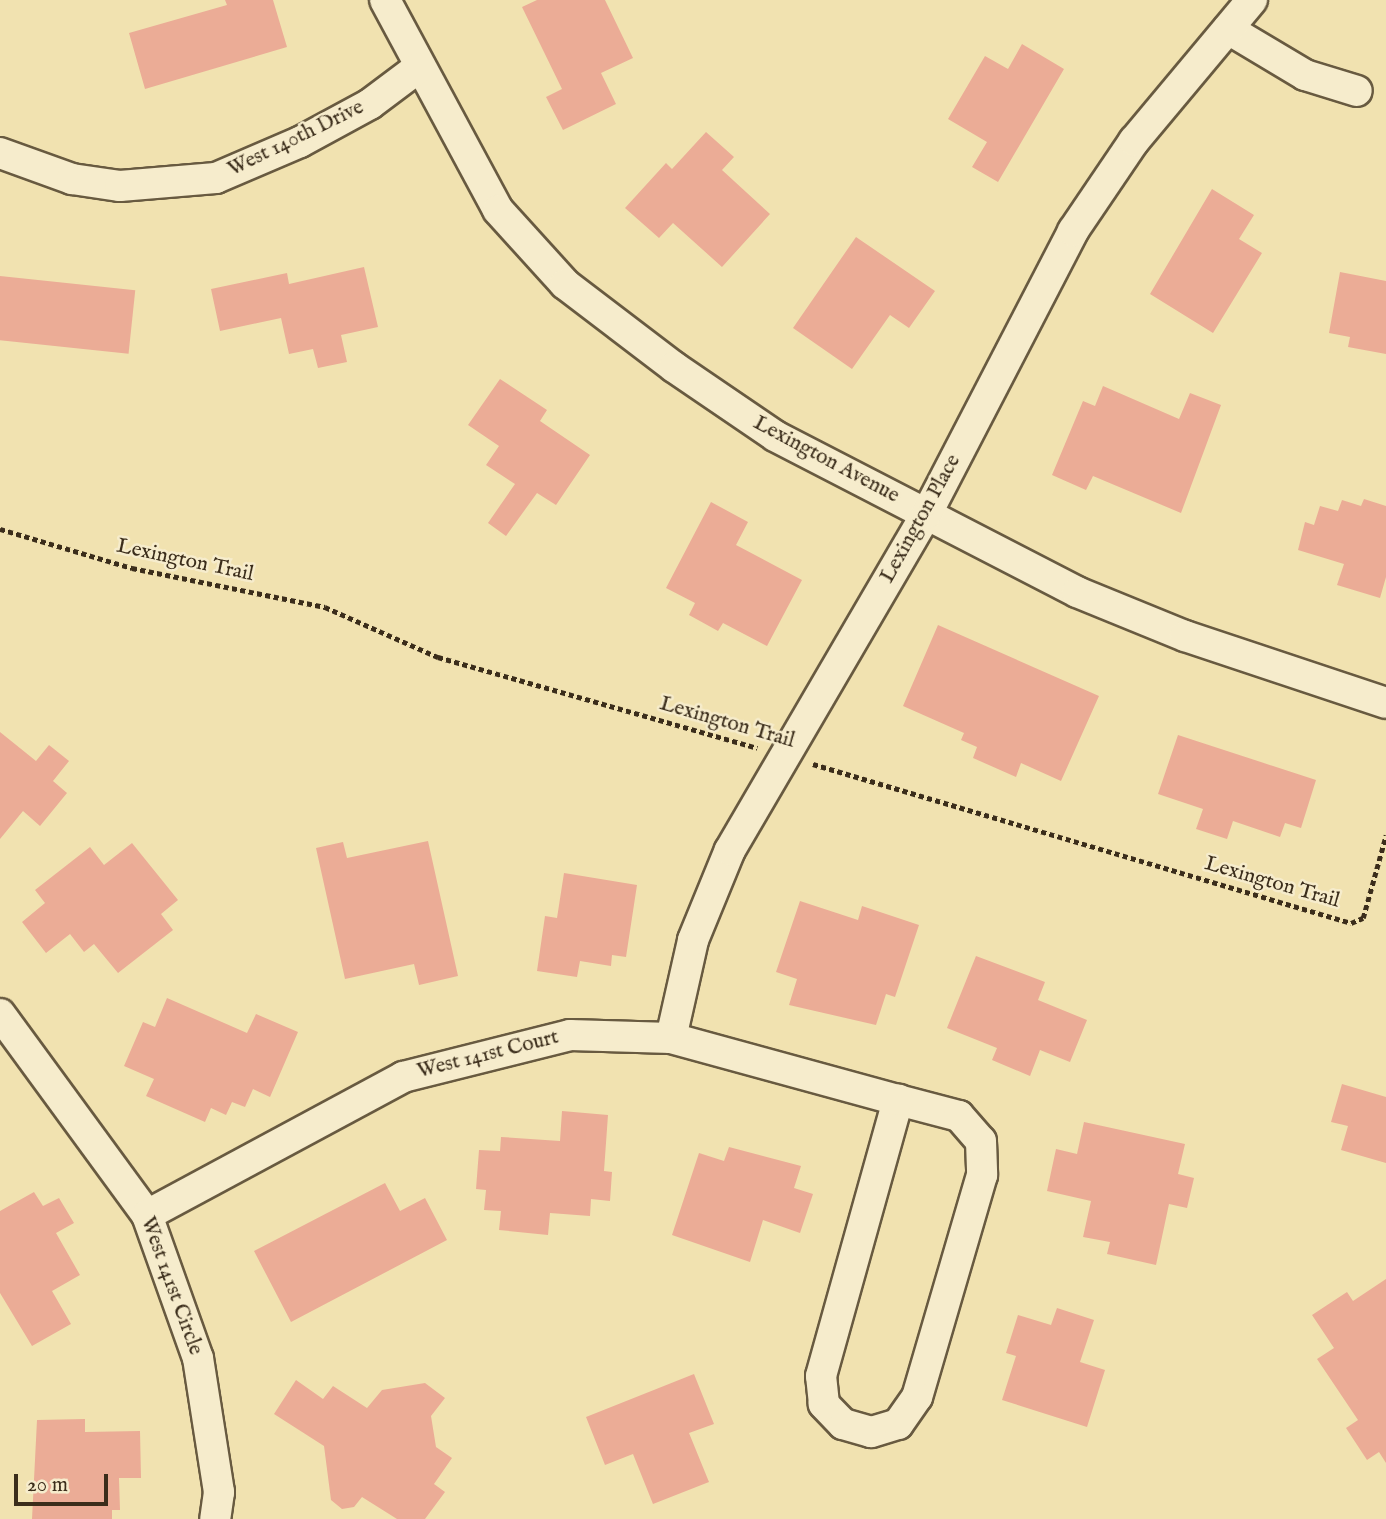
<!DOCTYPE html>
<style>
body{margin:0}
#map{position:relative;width:1386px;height:1519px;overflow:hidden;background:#f1e2b0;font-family:"IM FELL English",serif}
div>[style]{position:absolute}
.building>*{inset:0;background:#ebac96;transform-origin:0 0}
.path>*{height:4.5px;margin-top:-2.25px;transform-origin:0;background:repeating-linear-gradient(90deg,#3b2d1b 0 5px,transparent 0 8.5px)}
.roads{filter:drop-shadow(2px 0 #685a40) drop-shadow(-2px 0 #685a40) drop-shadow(0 2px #685a40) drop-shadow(0 -2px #685a40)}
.street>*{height:30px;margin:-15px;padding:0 15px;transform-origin:15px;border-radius:15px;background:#f6eccc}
span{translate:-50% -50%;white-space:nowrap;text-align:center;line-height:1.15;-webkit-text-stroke:5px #f6eccc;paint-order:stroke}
.street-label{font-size:21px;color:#3b2d1b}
.scale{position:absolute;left:14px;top:1474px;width:94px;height:32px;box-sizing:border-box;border:4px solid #3b2d1b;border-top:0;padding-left:9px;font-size:21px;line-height:24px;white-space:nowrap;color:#3b2d1b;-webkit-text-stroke:5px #f6eccc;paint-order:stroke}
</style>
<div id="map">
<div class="building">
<i style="clip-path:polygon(225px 0,273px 0,287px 47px,145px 89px,129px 33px,227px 5px)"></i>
<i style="clip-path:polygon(537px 0,605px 0,633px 58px,601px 73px,616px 104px,563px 130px,546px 97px,562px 89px,522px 7px)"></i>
<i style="clip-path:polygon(1022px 44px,1064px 69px,998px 182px,972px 167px,987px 142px,948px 119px,985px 56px,1008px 69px)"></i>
<i style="clip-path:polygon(706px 132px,734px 157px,722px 170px,770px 214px,722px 267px,673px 223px,659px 238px,625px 208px,666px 163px,672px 169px)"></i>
<i style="clip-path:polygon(1212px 189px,1254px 215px,1239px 239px,1262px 253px,1213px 333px,1150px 294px)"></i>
<i style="clip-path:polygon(856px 237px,935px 291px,909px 328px,890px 315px,852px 369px,793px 328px)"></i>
<i style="clip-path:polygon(364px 267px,378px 327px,341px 335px,347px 362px,318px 368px,313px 349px,289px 354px,281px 318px,220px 331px,211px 289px,287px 273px,289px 284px)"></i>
<i style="clip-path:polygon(1340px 272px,1386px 281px,1386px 354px,1348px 347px,1350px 337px,1329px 333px)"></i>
<i style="left:0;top:276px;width:136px;height:64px;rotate:6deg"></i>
<i style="clip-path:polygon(500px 379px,547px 410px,540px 421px,590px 455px,556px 505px,537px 493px,506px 536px,488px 523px,515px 484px,486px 465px,499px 446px,468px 425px)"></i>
<i style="clip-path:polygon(1103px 386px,1179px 419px,1190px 393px,1221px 405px,1181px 513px,1093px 476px,1086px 490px,1052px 475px,1083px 401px,1095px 406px)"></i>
<i style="clip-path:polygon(1364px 499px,1386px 506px,1386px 577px,1380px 598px,1337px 585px,1344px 564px,1298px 550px,1305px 522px,1314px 525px,1320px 506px,1338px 511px,1342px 500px,1361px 506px)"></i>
<i style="clip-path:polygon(711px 502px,748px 522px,736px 545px,802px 580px,767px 646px,723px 623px,718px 631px,689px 615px,695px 603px,666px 588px)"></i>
<i style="clip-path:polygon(938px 625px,1099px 696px,1061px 781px,1021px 763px,1016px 777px,973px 758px,977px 747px,961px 740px,964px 733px,903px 706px)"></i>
<i style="clip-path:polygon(0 732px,36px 761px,49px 745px,69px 761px,53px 781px,67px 793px,40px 826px,23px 811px,0 839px)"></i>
<i style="clip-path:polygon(1178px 735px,1316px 780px,1301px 828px,1285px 823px,1280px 837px,1233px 821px,1227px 839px,1196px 829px,1203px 809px,1158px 794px)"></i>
<i style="clip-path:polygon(428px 841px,458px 976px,419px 985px,414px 964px,345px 979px,316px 848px,343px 842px,347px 858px)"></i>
<i style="clip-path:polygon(132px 843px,178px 900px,161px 914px,173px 930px,118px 973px,94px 944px,84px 952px,70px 934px,46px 953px,22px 922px,45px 903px,35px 890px,90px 847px,104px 865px)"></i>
<i style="clip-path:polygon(564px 873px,637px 885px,626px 957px,612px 955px,611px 966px,580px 961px,577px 977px,537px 971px,545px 916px,557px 918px)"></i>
<i style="clip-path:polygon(800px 901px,858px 920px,862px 906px,919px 925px,895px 997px,886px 994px,876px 1025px,789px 1005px,797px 979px,776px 972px)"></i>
<i style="clip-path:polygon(976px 956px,1045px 982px,1038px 1000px,1087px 1020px,1070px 1062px,1040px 1050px,1030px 1076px,992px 1060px,997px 1048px,947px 1028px)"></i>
<i style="clip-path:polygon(167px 998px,247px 1033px,256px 1014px,298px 1032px,270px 1097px,253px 1089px,245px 1107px,232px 1102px,226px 1115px,211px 1108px,205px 1122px,146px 1096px,154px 1079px,124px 1066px,143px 1022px,155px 1027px)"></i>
<i style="clip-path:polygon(1342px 1084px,1386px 1097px,1386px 1163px,1341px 1150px,1348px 1126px,1331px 1122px)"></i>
<i style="clip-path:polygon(562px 1111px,608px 1115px,604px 1171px,612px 1172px,610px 1201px,591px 1199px,590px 1216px,550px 1213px,548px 1235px,499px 1230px,501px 1211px,484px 1210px,486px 1190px,476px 1189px,479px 1150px,500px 1151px,501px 1137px,560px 1141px)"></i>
<i style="clip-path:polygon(1084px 1122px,1185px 1144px,1178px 1174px,1194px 1178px,1187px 1208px,1169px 1204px,1156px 1265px,1107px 1254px,1110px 1242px,1083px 1237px,1091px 1201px,1047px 1191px,1056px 1149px,1077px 1154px)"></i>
<i style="clip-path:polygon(729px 1147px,801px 1166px,794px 1188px,813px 1194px,800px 1233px,763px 1220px,750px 1262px,672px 1235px,699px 1153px,724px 1161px)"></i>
<i style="clip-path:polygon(385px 1183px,400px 1211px,425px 1198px,447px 1240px,291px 1322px,254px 1251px)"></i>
<i style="clip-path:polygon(34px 1192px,43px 1206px,59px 1198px,74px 1223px,56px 1233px,80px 1275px,52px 1291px,71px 1324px,32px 1346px,0 1293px,0 1211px)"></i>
<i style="clip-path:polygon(1386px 1279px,1386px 1463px,1379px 1452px,1367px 1460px,1346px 1428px,1358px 1420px,1317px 1359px,1334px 1348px,1312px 1315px,1347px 1292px,1353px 1301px)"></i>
<i style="clip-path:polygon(1057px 1308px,1094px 1320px,1080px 1362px,1105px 1370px,1087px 1427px,1002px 1400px,1016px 1356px,1006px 1353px,1018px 1315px,1051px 1325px)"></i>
<i style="clip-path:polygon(694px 1374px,714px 1424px,689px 1433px,709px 1482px,653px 1504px,633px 1454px,605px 1465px,586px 1417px)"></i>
<i style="clip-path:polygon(296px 1380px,323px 1399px,333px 1386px,367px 1408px,382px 1390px,425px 1383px,445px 1398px,431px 1416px,436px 1447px,452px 1458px,434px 1484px,445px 1492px,425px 1519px,397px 1519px,362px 1497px,354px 1507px,342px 1509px,331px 1500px,324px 1446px,274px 1414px)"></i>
<i style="clip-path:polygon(85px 1419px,85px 1432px,140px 1431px,141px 1478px,119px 1478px,120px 1510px,112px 1510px,112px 1519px,32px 1519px,37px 1420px)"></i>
</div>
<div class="path">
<i style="left:0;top:529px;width:138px;rotate:16.5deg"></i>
<i style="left:132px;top:568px;width:197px;rotate:11.4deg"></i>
<i style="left:325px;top:607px;width:124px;rotate:23.9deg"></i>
<i style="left:438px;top:657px;width:332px;rotate:15.9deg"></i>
<i style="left:813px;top:764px;width:561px;rotate:16.46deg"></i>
<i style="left:1351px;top:923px;width:13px;rotate:-23deg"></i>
<i style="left:1363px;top:918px;width:86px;rotate:-74.5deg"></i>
</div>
<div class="roads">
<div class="street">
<i style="left:385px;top:0;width:238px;rotate:61.7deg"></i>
<i style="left:498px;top:210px;width:100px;rotate:47.8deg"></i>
<i style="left:565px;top:284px;width:137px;rotate:37.3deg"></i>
<i style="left:674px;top:367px;width:122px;rotate:34.3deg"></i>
<i style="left:775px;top:436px;width:340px;rotate:27.3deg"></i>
<i style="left:1077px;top:592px;width:117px;rotate:22.2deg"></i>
<i style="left:1185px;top:636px;width:212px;rotate:18.4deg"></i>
<i style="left:1228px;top:29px;width:90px;rotate:30.9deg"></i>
<i style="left:1305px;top:75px;width:54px;rotate:17.1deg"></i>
<i style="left:0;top:153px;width:77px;rotate:19.9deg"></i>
<i style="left:72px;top:179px;width:49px;rotate:8.3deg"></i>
<i style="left:120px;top:186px;width:96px;rotate:-4.8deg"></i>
<i style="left:216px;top:178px;width:91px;rotate:-23.2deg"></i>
<i style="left:300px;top:142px;width:80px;rotate:-28.5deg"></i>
<i style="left:370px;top:104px;width:60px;rotate:-36.9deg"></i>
<i style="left:0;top:1014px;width:249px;rotate:53.8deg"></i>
<i style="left:147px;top:1215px;width:152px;rotate:70.4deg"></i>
<i style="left:198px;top:1358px;width:136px;rotate:81.1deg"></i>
<i style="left:219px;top:1492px;width:27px;rotate:98deg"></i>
<i style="left:671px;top:1038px;width:100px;rotate:-77.3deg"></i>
<i style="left:693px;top:940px;width:97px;rotate:-67.7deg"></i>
<i style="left:730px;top:850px;width:390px;rotate:-59.7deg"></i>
<i style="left:927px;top:513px;width:318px;rotate:-62.6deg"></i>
<i style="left:1073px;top:231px;width:109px;rotate:-55.9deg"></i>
<i style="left:1134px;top:141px;width:184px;rotate:-50.1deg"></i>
<i style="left:898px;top:1100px;width:63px;rotate:14.7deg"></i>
<i style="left:959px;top:1116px;width:33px;rotate:49deg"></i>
<i style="left:981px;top:1141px;width:34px;rotate:88deg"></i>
<i style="left:982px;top:1175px;width:231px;rotate:106.3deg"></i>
<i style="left:917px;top:1397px;width:33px;rotate:125deg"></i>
<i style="left:898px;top:1424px;width:28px;rotate:163deg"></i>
<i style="left:871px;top:1432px;width:29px;rotate:-164deg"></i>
<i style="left:843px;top:1424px;width:28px;rotate:-134deg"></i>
<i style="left:824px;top:1404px;width:28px;rotate:-96deg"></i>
<i style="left:821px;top:1376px;width:287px;rotate:-74.4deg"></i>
<i style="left:147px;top:1215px;width:291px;rotate:-28.3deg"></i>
<i style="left:403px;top:1077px;width:172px;rotate:-14.1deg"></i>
<i style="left:570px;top:1035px;width:101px;rotate:1.7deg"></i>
<i style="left:671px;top:1038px;width:235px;rotate:15.3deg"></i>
</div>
</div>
<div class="street-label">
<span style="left:296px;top:139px;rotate:-26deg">West 140th Drive</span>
<span style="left:826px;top:460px;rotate:28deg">Lexington Avenue</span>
<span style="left:921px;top:519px;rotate:-61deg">Lexington Place</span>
<span style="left:185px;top:561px;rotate:12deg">Lexington Trail</span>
<span style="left:727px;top:723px;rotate:16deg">Lexington Trail</span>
<span style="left:1272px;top:883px;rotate:16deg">Lexington Trail</span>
<span style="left:488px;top:1055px;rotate:-14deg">West 141st Court</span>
<span style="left:171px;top:1286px;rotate:70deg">West 141st Circle</span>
</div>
<div class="scale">20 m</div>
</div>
